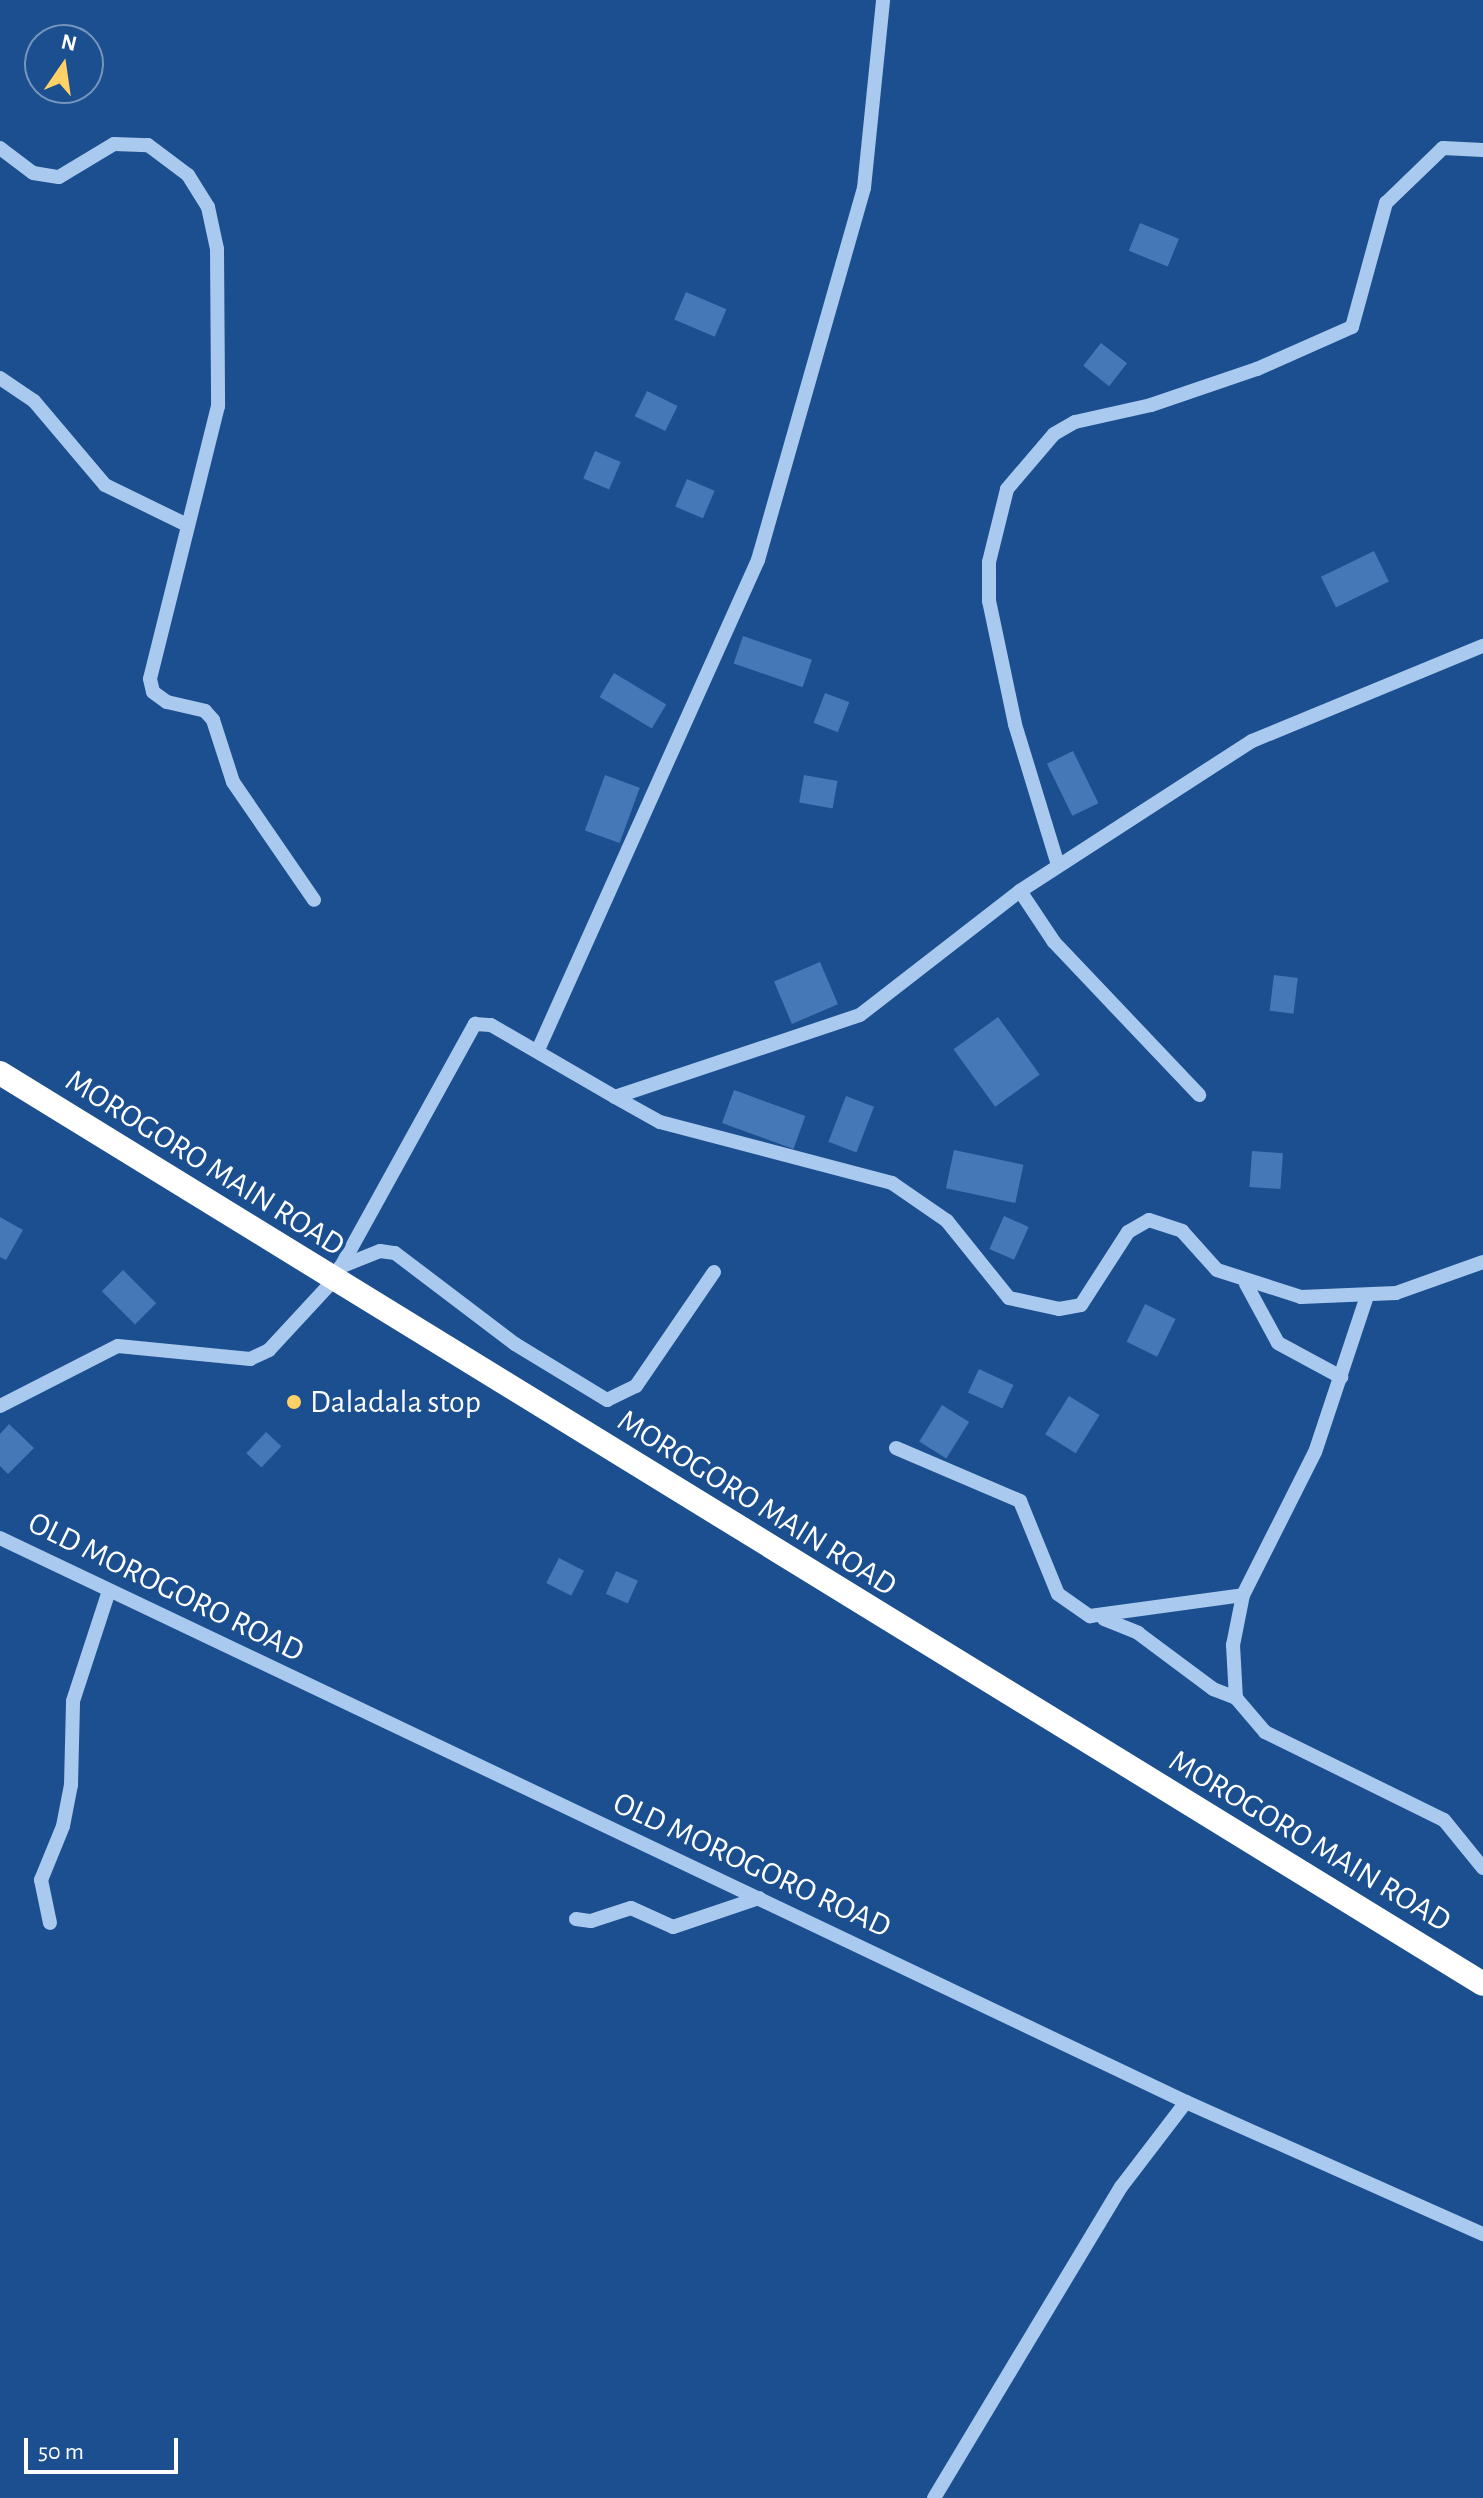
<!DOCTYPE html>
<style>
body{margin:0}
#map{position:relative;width:1483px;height:2498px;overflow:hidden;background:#1b4f8f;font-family:"Alegreya Sans",sans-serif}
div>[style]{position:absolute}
.building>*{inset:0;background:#4478b7;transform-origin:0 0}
.minor>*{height:14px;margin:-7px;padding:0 7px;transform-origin:7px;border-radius:7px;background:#a9c9ee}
.highway>*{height:24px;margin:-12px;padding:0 12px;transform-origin:12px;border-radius:12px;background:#fff}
.dots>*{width:22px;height:22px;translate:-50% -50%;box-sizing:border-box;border:4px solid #1b4f8f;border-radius:50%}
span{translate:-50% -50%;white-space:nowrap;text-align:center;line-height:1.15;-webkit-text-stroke:7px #1b4f8f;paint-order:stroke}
.street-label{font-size:32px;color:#fff}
.poi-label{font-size:32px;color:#fff}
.left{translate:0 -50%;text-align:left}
.north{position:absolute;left:24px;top:24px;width:80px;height:80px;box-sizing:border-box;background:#1b4f8f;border:2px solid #7695bc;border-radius:50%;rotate:13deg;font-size:22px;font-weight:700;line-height:32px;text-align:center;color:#fff}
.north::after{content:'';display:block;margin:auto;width:28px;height:36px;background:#ffd166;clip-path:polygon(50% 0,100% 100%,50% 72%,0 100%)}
.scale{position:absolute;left:24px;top:2438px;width:154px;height:36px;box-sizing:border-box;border:4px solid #fff;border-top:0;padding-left:10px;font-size:24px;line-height:28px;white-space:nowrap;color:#fff;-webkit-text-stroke:6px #1b4f8f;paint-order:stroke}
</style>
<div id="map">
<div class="building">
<i style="left:1140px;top:223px;width:42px;height:30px;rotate:22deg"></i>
<i style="left:686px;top:292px;width:44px;height:30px;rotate:23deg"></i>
<i style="left:1101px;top:343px;width:33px;height:29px;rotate:38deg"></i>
<i style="left:647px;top:391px;width:34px;height:28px;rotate:26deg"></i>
<i style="left:595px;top:451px;width:28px;height:30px;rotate:23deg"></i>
<i style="left:687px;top:479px;width:30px;height:30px;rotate:23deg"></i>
<i style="left:1374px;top:551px;width:34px;height:59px;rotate:64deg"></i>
<i style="left:743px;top:636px;width:73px;height:29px;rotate:19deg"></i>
<i style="left:614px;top:673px;width:61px;height:28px;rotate:31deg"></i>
<i style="left:825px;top:693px;width:26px;height:32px;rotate:21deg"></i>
<i style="left:1073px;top:751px;width:58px;height:29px;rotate:64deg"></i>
<i style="left:605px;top:775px;width:37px;height:59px;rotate:20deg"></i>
<i style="left:804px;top:775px;width:34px;height:28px;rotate:10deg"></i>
<i style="left:820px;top:962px;width:46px;height:50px;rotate:67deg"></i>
<i style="left:1274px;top:975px;width:24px;height:36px;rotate:7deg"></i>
<i style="left:998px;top:1017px;width:71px;height:55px;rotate:54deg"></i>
<i style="left:734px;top:1090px;width:76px;height:35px;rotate:20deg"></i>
<i style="left:846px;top:1096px;width:30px;height:49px;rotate:21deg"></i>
<i style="left:954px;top:1150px;width:71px;height:39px;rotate:12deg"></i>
<i style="left:1252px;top:1151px;width:31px;height:36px;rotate:4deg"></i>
<i style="left:1004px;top:1216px;width:27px;height:36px;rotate:24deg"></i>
<i style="clip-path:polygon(0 1217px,23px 1230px,6px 1260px,0 1257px)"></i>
<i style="left:123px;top:1270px;width:47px;height:30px;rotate:45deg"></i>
<i style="left:1145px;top:1304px;width:34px;height:42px;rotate:26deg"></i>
<i style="left:979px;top:1369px;width:38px;height:26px;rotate:25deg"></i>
<i style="left:1069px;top:1396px;width:36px;height:45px;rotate:32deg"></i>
<i style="left:942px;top:1405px;width:32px;height:43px;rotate:32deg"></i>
<i style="clip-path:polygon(9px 1424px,34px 1448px,8px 1474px,0 1466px,0 1434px)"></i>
<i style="left:266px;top:1432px;width:21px;height:29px;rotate:43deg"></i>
<i style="left:559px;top:1558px;width:28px;height:28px;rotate:27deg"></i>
<i style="left:616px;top:1571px;width:24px;height:25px;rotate:24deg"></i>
</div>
<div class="minor">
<i style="left:0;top:148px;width:41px;rotate:37.1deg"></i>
<i style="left:33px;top:173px;width:26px;rotate:9deg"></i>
<i style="left:59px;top:177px;width:64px;rotate:-31deg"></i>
<i style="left:114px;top:144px;width:34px;rotate:2deg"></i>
<i style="left:148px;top:145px;width:50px;rotate:36.9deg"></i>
<i style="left:188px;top:175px;width:38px;rotate:58deg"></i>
<i style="left:208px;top:207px;width:43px;rotate:77.9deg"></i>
<i style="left:217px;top:249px;width:157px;rotate:89.6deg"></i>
<i style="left:218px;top:406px;width:281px;rotate:104deg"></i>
<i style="left:150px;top:679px;width:13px;rotate:77deg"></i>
<i style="left:153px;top:692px;width:17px;rotate:36deg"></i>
<i style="left:167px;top:702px;width:39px;rotate:13deg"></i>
<i style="left:205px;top:711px;width:12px;rotate:48deg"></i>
<i style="left:213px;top:720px;width:65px;rotate:72.1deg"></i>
<i style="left:233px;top:782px;width:143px;rotate:55.5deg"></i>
<i style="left:0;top:378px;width:41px;rotate:34.1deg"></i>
<i style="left:34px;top:401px;width:110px;rotate:49.8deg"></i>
<i style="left:105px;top:485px;width:91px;rotate:26deg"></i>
<i style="left:1058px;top:865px;width:147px;rotate:-107deg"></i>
<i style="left:1015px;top:724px;width:126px;rotate:-101.9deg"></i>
<i style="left:989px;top:601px;width:39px;rotate:-90deg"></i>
<i style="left:989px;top:562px;width:75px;rotate:-76.1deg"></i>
<i style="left:1007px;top:489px;width:72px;rotate:-49.5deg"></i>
<i style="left:1054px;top:434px;width:24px;rotate:-30deg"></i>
<i style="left:1075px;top:422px;width:78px;rotate:-12.6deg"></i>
<i style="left:1151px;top:405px;width:112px;rotate:-18.8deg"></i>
<i style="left:1257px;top:369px;width:104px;rotate:-23.9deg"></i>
<i style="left:1352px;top:327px;width:129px;rotate:-74.7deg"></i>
<i style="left:1386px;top:203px;width:79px;rotate:-44deg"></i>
<i style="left:1443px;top:148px;width:40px;rotate:2.9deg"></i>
<i style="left:1020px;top:891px;width:61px;rotate:56.3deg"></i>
<i style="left:1054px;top:942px;width:211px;rotate:46.5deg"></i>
<i style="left:538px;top:1050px;width:537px;rotate:-65.82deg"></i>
<i style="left:758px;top:560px;width:387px;rotate:-74.1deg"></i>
<i style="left:864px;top:188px;width:189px;rotate:-84.2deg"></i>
<i style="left:615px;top:1097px;width:51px;rotate:29.1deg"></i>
<i style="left:660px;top:1122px;width:240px;rotate:14.7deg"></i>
<i style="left:892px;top:1183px;width:67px;rotate:34.6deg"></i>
<i style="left:947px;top:1221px;width:99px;rotate:51.2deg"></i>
<i style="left:1009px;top:1298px;width:51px;rotate:12.4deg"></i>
<i style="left:1059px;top:1309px;width:22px;rotate:-10deg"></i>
<i style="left:1081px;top:1305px;width:87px;rotate:-57.2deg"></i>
<i style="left:1128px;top:1232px;width:24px;rotate:-30deg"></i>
<i style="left:1149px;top:1220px;width:35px;rotate:18deg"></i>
<i style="left:1182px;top:1231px;width:52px;rotate:48.1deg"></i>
<i style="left:1217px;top:1270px;width:88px;rotate:17.8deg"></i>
<i style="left:1301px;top:1297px;width:95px;rotate:-2.4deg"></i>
<i style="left:1396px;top:1293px;width:92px;rotate:-19.6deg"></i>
<i style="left:340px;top:1267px;width:43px;rotate:-21.8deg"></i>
<i style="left:380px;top:1251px;width:15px;rotate:8deg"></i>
<i style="left:395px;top:1253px;width:151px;rotate:37.2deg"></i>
<i style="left:515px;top:1344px;width:108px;rotate:31.3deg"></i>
<i style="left:607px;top:1400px;width:32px;rotate:-26deg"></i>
<i style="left:636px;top:1386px;width:138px;rotate:-55.6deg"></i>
<i style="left:1246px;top:1284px;width:67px;rotate:61.5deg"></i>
<i style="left:1278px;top:1343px;width:72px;rotate:28.4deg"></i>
<i style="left:1367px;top:1296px;width:164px;rotate:108.4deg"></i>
<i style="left:1315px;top:1452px;width:160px;rotate:116.7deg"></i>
<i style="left:1243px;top:1595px;width:51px;rotate:101.3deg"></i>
<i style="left:1233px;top:1645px;width:53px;rotate:86.8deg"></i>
<i style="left:1236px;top:1698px;width:45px;rotate:49.5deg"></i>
<i style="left:1265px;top:1732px;width:199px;rotate:26.2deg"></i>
<i style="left:1444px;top:1820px;width:62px;rotate:50.9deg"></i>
<i style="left:0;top:1406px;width:132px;rotate:-27deg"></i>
<i style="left:118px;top:1346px;width:133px;rotate:5.6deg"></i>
<i style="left:250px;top:1359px;width:21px;rotate:-25deg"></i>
<i style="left:269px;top:1350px;width:94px;rotate:-47.2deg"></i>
<i style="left:333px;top:1281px;width:294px;rotate:-61.1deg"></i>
<i style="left:475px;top:1024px;width:16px;rotate:4deg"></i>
<i style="left:491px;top:1025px;width:143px;rotate:30.1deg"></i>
<i style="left:615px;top:1097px;width:258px;rotate:-18.5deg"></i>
<i style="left:860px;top:1015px;width:202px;rotate:-37.8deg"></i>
<i style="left:1020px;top:891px;width:276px;rotate:-32.9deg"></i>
<i style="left:1252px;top:741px;width:250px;rotate:-22.4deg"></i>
<i style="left:896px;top:1448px;width:135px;rotate:23.1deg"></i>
<i style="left:1020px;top:1501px;width:100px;rotate:67.8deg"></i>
<i style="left:1058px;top:1594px;width:39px;rotate:35deg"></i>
<i style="left:1090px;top:1616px;width:154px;rotate:-7.8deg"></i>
<i style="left:0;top:1538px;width:1313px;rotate:25.43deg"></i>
<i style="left:1186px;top:2102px;width:325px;rotate:24deg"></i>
<i style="left:1104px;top:1619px;width:37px;rotate:22deg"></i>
<i style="left:1138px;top:1633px;width:94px;rotate:36.7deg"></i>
<i style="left:1213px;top:1689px;width:25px;rotate:21deg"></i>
<i style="left:576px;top:1919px;width:15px;rotate:8deg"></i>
<i style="left:591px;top:1921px;width:42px;rotate:-18deg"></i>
<i style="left:631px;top:1908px;width:46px;rotate:24.3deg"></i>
<i style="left:673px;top:1927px;width:91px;rotate:-18.6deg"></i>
<i style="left:50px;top:1923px;width:44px;rotate:-101.8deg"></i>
<i style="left:41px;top:1880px;width:58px;rotate:-67.8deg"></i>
<i style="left:63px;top:1826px;width:42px;rotate:-79deg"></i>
<i style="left:71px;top:1785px;width:84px;rotate:-88.6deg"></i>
<i style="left:73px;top:1701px;width:116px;rotate:-71.9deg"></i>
<i style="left:934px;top:2498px;width:363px;rotate:-59deg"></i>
<i style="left:1121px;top:2187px;width:107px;rotate:-52.6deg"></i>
</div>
<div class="highway">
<i style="left:0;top:1073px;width:1740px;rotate:31.56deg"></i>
</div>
<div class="dots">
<i style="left:294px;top:1402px;background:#ffd166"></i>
</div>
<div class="street-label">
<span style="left:205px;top:1163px;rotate:32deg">MOROGORO MAIN ROAD</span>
<span style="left:757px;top:1503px;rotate:32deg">MOROGORO MAIN ROAD</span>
<span style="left:166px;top:1587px;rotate:26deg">OLD MOROGORO ROAD</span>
<span style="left:1310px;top:1841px;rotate:31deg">MOROGORO MAIN ROAD</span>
<span style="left:752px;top:1865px;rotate:25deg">OLD MOROGORO ROAD</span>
</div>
<div class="poi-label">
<span class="left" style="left:310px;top:1402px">Daladala stop</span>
</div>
<div class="north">N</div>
<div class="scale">50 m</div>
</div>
